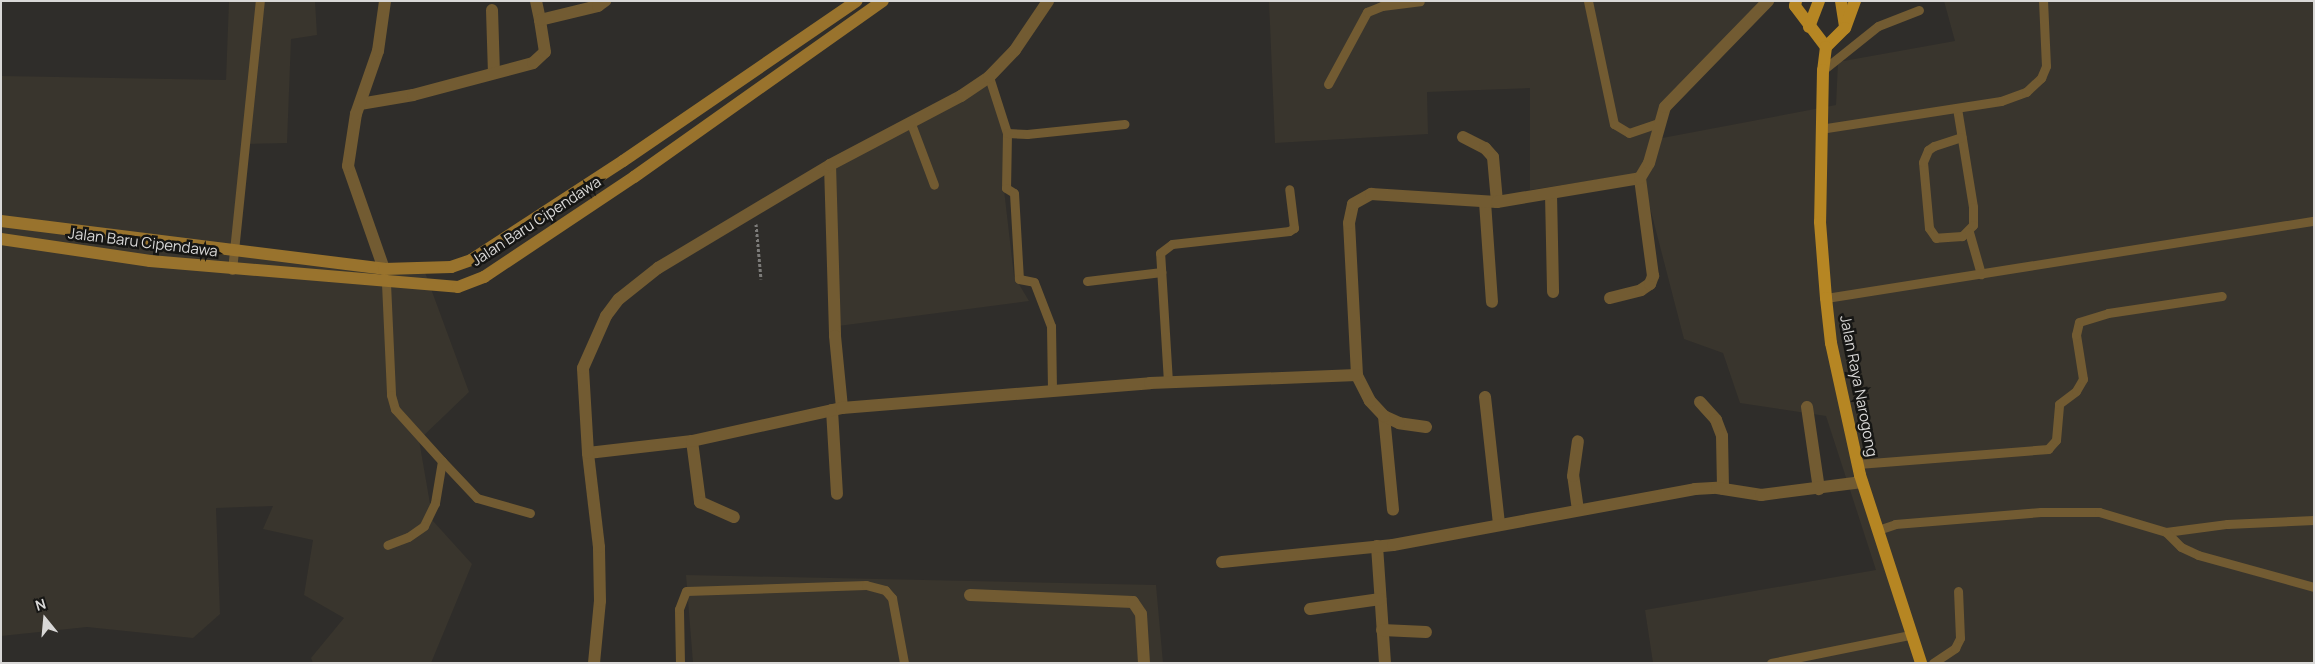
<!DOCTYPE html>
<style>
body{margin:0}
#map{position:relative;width:2315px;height:664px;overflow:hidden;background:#2f2d2a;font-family:Manrope,sans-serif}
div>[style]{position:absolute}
.built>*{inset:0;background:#39352d}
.path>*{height:3px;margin-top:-1.5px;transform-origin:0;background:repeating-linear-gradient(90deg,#7d7c7a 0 2.5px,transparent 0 5px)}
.lane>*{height:9px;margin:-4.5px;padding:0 4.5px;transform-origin:4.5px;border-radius:4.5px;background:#725b32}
.street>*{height:12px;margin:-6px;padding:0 6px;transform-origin:6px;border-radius:6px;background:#725b32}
.secondary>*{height:12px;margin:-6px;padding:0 6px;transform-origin:6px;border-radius:6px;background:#99732d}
.primary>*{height:12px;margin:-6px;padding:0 6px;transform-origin:6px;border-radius:6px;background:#b68623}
span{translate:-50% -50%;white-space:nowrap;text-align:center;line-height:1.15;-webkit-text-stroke:5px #161614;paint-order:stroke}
.street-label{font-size:15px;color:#d9d8d7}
.frame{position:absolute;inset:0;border:2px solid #d9d8d7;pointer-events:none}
.north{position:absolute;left:20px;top:594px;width:50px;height:50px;-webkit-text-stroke:4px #161614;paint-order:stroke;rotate:343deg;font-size:14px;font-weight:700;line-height:20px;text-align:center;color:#d9d8d7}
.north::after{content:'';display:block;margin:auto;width:18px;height:22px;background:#d9d8d7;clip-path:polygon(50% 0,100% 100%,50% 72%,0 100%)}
</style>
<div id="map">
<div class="built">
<i style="clip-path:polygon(229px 1px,315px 1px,317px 35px,291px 39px,287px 143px,248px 144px,236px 253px,423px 267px,469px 392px,419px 440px,433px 521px,472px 564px,431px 663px,313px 663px,311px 658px,344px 618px,304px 595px,313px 540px,263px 529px,273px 506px,216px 508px,220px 614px,193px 638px,87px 627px,1px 636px,1px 76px,226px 80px)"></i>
<i style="clip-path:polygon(1269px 1px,1762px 1px,1662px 104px,1657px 139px,1836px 105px,1838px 62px,1955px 41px,1944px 1px,2314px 1px,2314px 663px,1653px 663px,1645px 610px,1876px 570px,1826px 416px,1740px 403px,1723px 353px,1684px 339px,1641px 173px,1530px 190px,1530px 88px,1427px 92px,1428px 134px,1275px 143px)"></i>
<i style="clip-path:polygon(987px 80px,1003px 129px,1003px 181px,1014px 276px,1029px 301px,838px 326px,832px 159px)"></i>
<i style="clip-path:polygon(686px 575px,1156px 585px,1163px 663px,693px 663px)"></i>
</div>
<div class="path">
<i style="left:756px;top:224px;width:55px;rotate:84.8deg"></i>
</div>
<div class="lane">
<i style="left:1588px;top:1px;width:126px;rotate:78.1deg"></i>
<i style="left:1614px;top:124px;width:17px;rotate:31deg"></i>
<i style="left:1629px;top:133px;width:31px;rotate:-19deg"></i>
<i style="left:1823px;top:70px;width:70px;rotate:-38.7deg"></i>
<i style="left:1878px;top:26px;width:44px;rotate:-21.3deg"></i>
<i style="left:989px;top:77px;width:59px;rotate:72.2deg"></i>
<i style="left:1007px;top:133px;width:55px;rotate:91deg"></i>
<i style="left:1006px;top:188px;width:9px;rotate:32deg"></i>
<i style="left:1014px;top:193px;width:86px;rotate:86.7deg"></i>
<i style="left:1019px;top:279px;width:15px;rotate:11deg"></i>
<i style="left:1034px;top:282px;width:47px;rotate:68.9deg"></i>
<i style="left:1051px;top:326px;width:65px;rotate:89.1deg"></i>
<i style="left:1328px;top:84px;width:82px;rotate:-61.6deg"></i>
<i style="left:1367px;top:12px;width:16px;rotate:-22deg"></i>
<i style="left:1382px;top:6px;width:38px;rotate:-7deg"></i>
<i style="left:1957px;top:108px;width:100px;rotate:80.8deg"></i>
<i style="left:1973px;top:207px;width:18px;rotate:90deg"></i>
<i style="left:1973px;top:225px;width:16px;rotate:135deg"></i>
<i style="left:1962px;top:236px;width:26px;rotate:176deg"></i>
<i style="left:1936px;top:238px;width:12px;rotate:-125deg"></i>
<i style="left:1929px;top:228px;width:66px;rotate:-95.2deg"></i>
<i style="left:1923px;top:162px;width:13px;rotate:-67deg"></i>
<i style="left:1928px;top:150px;width:7px;rotate:-34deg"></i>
<i style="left:1934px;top:146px;width:29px;rotate:-18deg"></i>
<i style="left:910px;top:121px;width:68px;rotate:69.4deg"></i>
<i style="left:1820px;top:129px;width:183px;rotate:-8.8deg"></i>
<i style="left:2001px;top:101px;width:27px;rotate:-20deg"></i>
<i style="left:2026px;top:92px;width:21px;rotate:-43deg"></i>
<i style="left:2041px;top:78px;width:13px;rotate:-67deg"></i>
<i style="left:2046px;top:66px;width:65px;rotate:-92.6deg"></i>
<i style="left:1007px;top:133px;width:20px;rotate:3deg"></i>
<i style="left:1027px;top:134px;width:98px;rotate:-5.9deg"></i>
<i style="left:1969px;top:232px;width:44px;rotate:74.1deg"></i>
<i style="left:232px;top:270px;width:270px;rotate:-84.1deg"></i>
<i style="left:1087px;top:281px;width:75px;rotate:-6.9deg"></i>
<i style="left:386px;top:283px;width:112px;rotate:87.4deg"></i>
<i style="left:391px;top:395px;width:15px;rotate:74deg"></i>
<i style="left:395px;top:409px;width:70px;rotate:47.9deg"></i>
<i style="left:442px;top:461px;width:43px;rotate:99.5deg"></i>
<i style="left:435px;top:503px;width:25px;rotate:116deg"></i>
<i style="left:424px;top:526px;width:19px;rotate:145deg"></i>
<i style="left:408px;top:537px;width:22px;rotate:159deg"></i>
<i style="left:1826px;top:298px;width:494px;rotate:-9deg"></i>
<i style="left:1168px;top:382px;width:129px;rotate:-93.5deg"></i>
<i style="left:1160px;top:253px;width:15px;rotate:-37deg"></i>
<i style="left:1172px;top:244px;width:118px;rotate:-6.3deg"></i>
<i style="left:1289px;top:231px;width:6px;rotate:-31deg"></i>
<i style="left:1294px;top:228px;width:39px;rotate:-97deg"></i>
<i style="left:442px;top:461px;width:51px;rotate:46.6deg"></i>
<i style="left:477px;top:498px;width:55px;rotate:15.8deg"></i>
<i style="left:1858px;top:464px;width:191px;rotate:-4.5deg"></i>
<i style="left:2048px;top:449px;width:12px;rotate:-48deg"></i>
<i style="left:2056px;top:440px;width:36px;rotate:-85deg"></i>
<i style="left:2059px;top:404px;width:21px;rotate:-37deg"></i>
<i style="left:2076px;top:391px;width:14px;rotate:-60deg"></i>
<i style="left:2083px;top:379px;width:45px;rotate:-99deg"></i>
<i style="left:2076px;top:335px;width:13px;rotate:-77deg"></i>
<i style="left:2079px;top:322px;width:30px;rotate:-17deg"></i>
<i style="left:2108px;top:313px;width:115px;rotate:-8.5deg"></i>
<i style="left:1878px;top:530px;width:18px;rotate:-19deg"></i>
<i style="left:1895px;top:524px;width:146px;rotate:-4.7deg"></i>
<i style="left:2041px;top:512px;width:58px"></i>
<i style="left:2099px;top:512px;width:70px;rotate:16.6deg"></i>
<i style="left:2166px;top:532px;width:62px;rotate:-7.5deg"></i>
<i style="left:2227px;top:524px;width:87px;rotate:-2.6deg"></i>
<i style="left:2166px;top:532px;width:21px;rotate:45deg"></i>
<i style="left:2181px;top:547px;width:19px;rotate:25deg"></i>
<i style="left:2198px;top:555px;width:120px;rotate:15.4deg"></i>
<i style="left:680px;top:663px;width:54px;rotate:-91.1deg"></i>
<i style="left:679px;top:609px;width:19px;rotate:-69deg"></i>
<i style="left:686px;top:591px;width:180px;rotate:-1.9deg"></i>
<i style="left:866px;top:585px;width:20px;rotate:15deg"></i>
<i style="left:885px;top:590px;width:11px;rotate:49deg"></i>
<i style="left:892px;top:598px;width:66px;rotate:79.5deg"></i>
<i style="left:1771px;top:663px;width:142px;rotate:-11.4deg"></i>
<i style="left:1933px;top:663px;width:27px;rotate:-34deg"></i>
<i style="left:1955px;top:648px;width:11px;rotate:-63deg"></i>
<i style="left:1960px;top:638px;width:47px;rotate:-92.4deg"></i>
</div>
<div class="street">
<i style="left:536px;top:1px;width:19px;rotate:78deg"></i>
<i style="left:492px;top:10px;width:62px;rotate:88.2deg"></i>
<i style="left:360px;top:104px;width:54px;rotate:-9.6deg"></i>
<i style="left:413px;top:95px;width:124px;rotate:-14.9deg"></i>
<i style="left:533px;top:63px;width:16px;rotate:-43deg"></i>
<i style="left:545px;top:52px;width:32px;rotate:-99deg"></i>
<i style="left:540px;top:20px;width:60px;rotate:-13.6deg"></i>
<i style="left:598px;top:6px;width:9px;rotate:-36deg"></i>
<i style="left:1463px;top:137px;width:25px;rotate:27deg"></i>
<i style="left:1485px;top:148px;width:12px;rotate:48deg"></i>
<i style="left:1493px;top:157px;width:45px;rotate:84.9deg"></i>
<i style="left:830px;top:165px;width:171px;rotate:88.3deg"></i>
<i style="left:835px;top:336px;width:72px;rotate:84.4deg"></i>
<i style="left:1551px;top:194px;width:98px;rotate:88.8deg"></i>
<i style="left:1485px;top:202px;width:100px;rotate:86deg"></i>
<i style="left:384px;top:269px;width:109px;rotate:-109.3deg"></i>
<i style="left:348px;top:166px;width:53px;rotate:-81.3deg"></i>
<i style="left:356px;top:114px;width:67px;rotate:-70.8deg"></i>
<i style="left:378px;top:51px;width:50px;rotate:-82deg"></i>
<i style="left:1610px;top:298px;width:32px;rotate:-14deg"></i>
<i style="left:1641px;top:290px;width:11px;rotate:-34deg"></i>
<i style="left:1650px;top:284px;width:9px;rotate:-69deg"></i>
<i style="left:1653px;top:276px;width:99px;rotate:-97.6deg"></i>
<i style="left:1485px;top:397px;width:128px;rotate:83.7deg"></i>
<i style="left:1700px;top:402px;width:24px;rotate:48deg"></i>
<i style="left:1716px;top:420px;width:17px;rotate:69deg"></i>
<i style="left:1722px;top:436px;width:53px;rotate:88.9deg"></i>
<i style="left:1807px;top:407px;width:83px;rotate:81.7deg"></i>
<i style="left:832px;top:410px;width:84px;rotate:86.6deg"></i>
<i style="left:1384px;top:416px;width:94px;rotate:84.5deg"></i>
<i style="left:1426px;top:427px;width:27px;rotate:-172deg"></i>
<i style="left:1399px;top:423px;width:17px;rotate:-155deg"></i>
<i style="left:1384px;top:416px;width:21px;rotate:-133deg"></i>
<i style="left:1370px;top:401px;width:29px;rotate:-117deg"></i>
<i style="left:1357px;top:375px;width:152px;rotate:-93deg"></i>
<i style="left:1349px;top:223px;width:19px;rotate:-78deg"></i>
<i style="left:1353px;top:204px;width:21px;rotate:-29deg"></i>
<i style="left:1371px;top:194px;width:126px;rotate:3.6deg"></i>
<i style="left:1497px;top:202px;width:145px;rotate:-9.5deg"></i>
<i style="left:1640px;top:178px;width:17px;rotate:-59deg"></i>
<i style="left:1649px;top:163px;width:58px;rotate:-74.1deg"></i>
<i style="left:1665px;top:107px;width:148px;rotate:-45.8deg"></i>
<i style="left:692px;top:441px;width:62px;rotate:82.5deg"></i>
<i style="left:700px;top:502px;width:37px;rotate:24deg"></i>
<i style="left:588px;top:453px;width:105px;rotate:-6.6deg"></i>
<i style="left:692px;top:441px;width:154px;rotate:-12.4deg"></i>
<i style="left:842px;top:408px;width:309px;rotate:-4.6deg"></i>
<i style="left:1150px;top:383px;width:207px;rotate:-2.2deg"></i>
<i style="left:1578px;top:510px;width:34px;rotate:-98deg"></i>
<i style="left:1573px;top:476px;width:35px;rotate:-82deg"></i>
<i style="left:1377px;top:546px;width:117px;rotate:86.1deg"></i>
<i style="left:1222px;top:562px;width:172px;rotate:-5.7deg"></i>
<i style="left:1393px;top:545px;width:307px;rotate:-10.5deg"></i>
<i style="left:1695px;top:489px;width:22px;rotate:-3deg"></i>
<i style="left:1717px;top:488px;width:45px;rotate:9deg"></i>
<i style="left:1761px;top:495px;width:102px;rotate:-7.3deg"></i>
<i style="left:970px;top:595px;width:163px;rotate:2.5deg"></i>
<i style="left:1133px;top:602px;width:14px;rotate:56deg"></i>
<i style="left:1141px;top:614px;width:49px;rotate:86.5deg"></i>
<i style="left:1310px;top:609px;width:71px;rotate:-8.1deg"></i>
<i style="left:1382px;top:630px;width:44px;rotate:2.6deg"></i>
<i style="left:594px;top:663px;width:62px;rotate:-84.5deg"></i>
<i style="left:600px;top:601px;width:54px;rotate:-91.1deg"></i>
<i style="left:599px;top:547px;width:95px;rotate:-96.7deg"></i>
<i style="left:588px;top:453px;width:85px;rotate:-93.4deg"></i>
<i style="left:583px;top:368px;width:57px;rotate:-66.1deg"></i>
<i style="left:606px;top:316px;width:21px;rotate:-53deg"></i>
<i style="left:619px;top:299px;width:50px;rotate:-38.5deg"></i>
<i style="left:658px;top:268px;width:200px;rotate:-30.9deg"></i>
<i style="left:830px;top:165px;width:148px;rotate:-27.8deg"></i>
<i style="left:961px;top:96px;width:34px;rotate:-34deg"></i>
<i style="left:989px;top:77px;width:37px;rotate:-46deg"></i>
<i style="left:1015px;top:50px;width:59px;rotate:-56deg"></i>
</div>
<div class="secondary">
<i style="left:1px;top:221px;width:386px;rotate:7.1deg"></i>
<i style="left:384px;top:269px;width:67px;rotate:-1.7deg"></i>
<i style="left:451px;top:267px;width:21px;rotate:-19deg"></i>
<i style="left:471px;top:260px;width:181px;rotate:-33.1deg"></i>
<i style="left:623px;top:161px;width:283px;rotate:-34.4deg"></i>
<i style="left:1px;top:239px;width:151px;rotate:8.4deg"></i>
<i style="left:150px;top:261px;width:309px;rotate:4.8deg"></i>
<i style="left:458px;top:287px;width:28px;rotate:-21deg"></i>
<i style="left:484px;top:277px;width:180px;rotate:-33.7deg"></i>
<i style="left:634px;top:177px;width:305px;rotate:-35.3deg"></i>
</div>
<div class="primary">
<i style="left:1796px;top:1px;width:5px;rotate:101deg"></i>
<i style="left:1795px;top:6px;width:51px;rotate:52.9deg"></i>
<i style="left:1841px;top:1px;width:25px;rotate:81deg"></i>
<i style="left:1855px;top:1px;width:29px;rotate:110deg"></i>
<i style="left:1845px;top:28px;width:27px;rotate:135deg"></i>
<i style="left:1826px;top:47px;width:23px;rotate:97deg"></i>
<i style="left:1823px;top:70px;width:152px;rotate:91.1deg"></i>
<i style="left:1820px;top:222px;width:76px;rotate:85.5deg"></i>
<i style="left:1826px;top:298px;width:45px;rotate:83.7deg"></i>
<i style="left:1831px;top:343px;width:135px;rotate:77.6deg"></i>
<i style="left:1860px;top:475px;width:198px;rotate:72deg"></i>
<i style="left:1809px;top:27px;width:28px;rotate:-69deg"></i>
</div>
<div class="street-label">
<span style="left:536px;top:221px;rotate:-33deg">Jalan Baru Cipendawa</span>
<span style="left:143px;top:242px;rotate:7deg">Jalan Baru Cipendawa</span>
<span style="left:1859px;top:386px;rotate:79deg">Jalan Raya Narogong</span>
</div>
<div class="frame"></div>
<div class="north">N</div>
</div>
